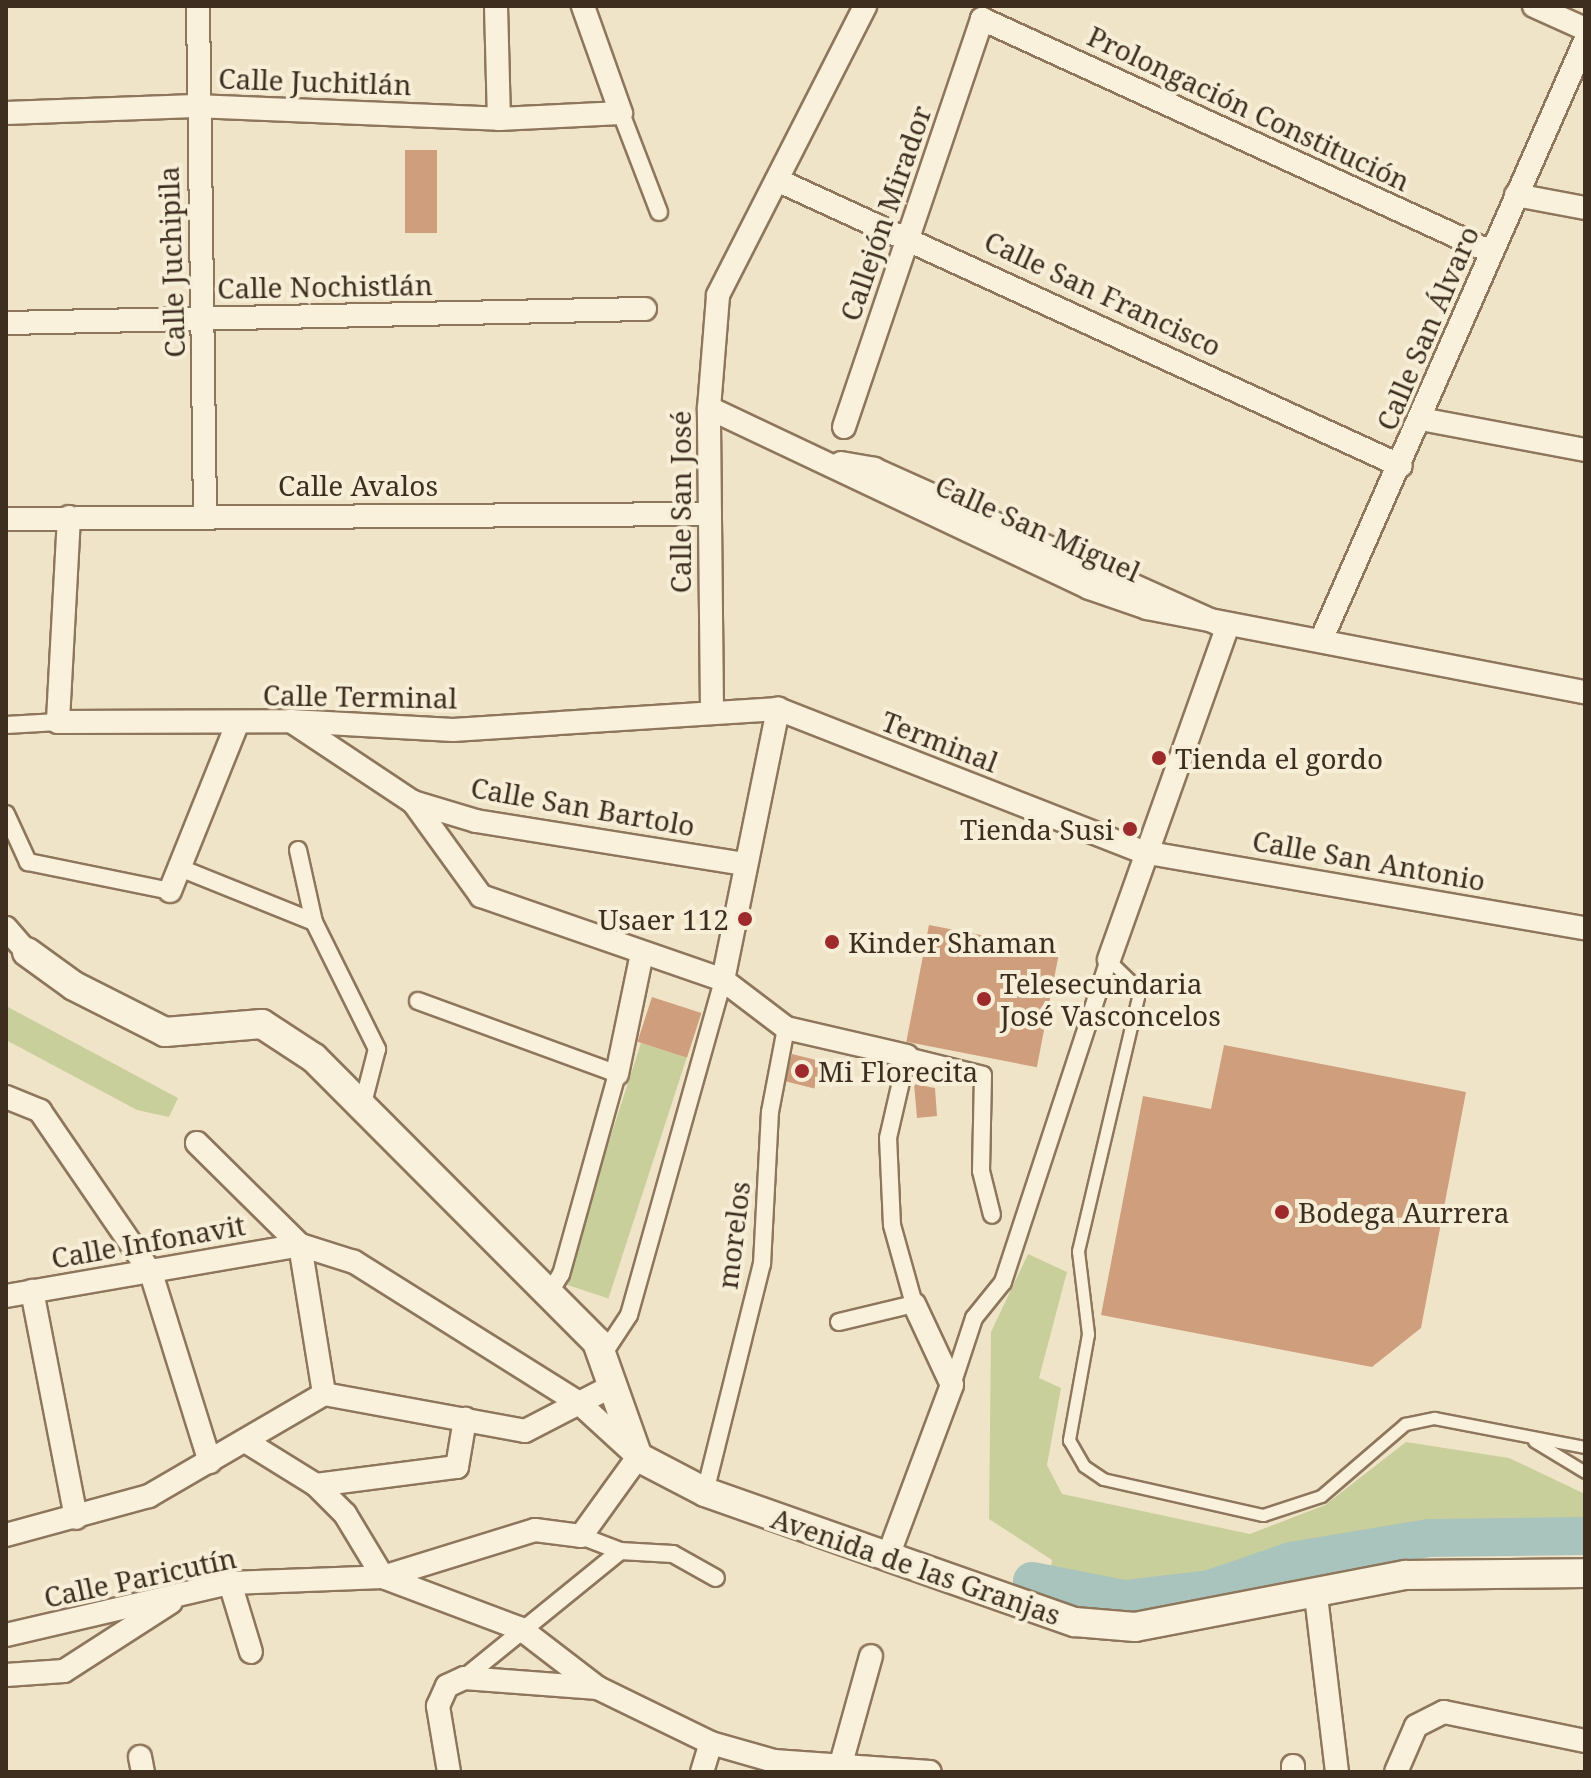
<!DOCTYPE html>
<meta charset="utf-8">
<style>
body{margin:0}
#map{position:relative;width:1591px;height:1778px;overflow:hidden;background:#f0e4c8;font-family:"Noto Serif",serif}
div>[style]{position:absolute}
.green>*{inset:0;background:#c9cf9b;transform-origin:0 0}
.river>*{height:38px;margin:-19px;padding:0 19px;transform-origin:19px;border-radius:19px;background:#a9c4bc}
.building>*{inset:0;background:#cf9f7d;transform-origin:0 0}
.roads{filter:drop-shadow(2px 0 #8d765c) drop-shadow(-2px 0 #8d765c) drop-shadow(0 2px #8d765c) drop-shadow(0 -2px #8d765c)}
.service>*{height:11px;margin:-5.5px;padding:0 5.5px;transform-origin:5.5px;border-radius:5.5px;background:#faf1dc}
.pedestrian>*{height:16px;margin:-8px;padding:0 8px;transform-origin:8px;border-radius:8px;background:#faf1dc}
.minor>*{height:22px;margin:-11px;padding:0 11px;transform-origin:11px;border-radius:11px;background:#faf1dc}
.tertiary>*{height:28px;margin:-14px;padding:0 14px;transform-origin:14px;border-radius:14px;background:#faf1dc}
.dots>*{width:22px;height:22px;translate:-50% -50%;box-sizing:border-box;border:4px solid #f7eed8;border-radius:50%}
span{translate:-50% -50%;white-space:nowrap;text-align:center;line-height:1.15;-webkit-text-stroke:8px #f7eed8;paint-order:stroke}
.street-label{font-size:28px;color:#3d2e20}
.poi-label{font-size:28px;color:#3d2e20}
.left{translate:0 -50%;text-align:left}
.right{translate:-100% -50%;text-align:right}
.frame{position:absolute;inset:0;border:8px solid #3d2e20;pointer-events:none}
</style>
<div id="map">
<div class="green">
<i style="clip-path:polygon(6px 1006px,178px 1098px,169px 1117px,137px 1110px,6px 1040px)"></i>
<i style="left:641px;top:1043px;width:48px;height:253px;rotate:18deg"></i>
<i style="clip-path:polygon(1028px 1254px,1067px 1272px,1039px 1378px,1061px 1388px,1047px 1465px,1062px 1494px,1250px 1534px,1325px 1505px,1406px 1442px,1509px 1458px,1585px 1494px,1585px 1528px,1427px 1530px,1295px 1554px,1208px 1583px,1125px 1591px,1050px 1576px,1052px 1560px,989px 1519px,991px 1332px)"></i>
</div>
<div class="river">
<i style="left:1032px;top:1581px;width:94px;rotate:11.1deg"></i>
<i style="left:1124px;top:1599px;width:87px;rotate:-6.6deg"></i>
<i style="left:1210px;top:1589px;width:86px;rotate:-19.1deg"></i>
<i style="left:1291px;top:1561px;width:140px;rotate:-9.5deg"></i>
<i style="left:1429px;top:1538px;width:156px;rotate:-0.7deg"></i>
</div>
<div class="building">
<i style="left:405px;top:150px;width:32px;height:83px"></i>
<i style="left:929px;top:925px;width:133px;height:119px;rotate:11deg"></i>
<i style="left:652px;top:997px;width:52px;height:47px;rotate:18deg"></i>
<i style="clip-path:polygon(1224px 1045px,1466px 1092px,1421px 1328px,1372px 1367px,1101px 1315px,1143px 1096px,1211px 1109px)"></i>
<i style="left:792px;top:1054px;width:30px;height:28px;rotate:14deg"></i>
<i style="clip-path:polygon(914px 1084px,935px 1088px,937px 1116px,917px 1118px)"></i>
</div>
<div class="roads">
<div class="service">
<i style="left:1109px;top:960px;width:37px;rotate:44deg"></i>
<i style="left:1136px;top:986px;width:11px;rotate:80deg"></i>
<i style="left:1138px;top:997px;width:261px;rotate:103.3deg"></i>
<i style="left:1078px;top:1251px;width:84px;rotate:83.1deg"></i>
<i style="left:1088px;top:1334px;width:108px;rotate:100.2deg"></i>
<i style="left:1069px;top:1440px;width:30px;rotate:60deg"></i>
<i style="left:1084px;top:1466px;width:23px;rotate:34deg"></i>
<i style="left:1103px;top:1479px;width:164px;rotate:12.7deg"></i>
<i style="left:1263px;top:1515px;width:61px;rotate:-18.1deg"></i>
<i style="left:1321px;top:1496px;width:111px;rotate:-40.6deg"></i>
<i style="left:1405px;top:1424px;width:30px;rotate:-12deg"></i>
<i style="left:1434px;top:1418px;width:154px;rotate:10.9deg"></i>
<i style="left:1534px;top:1441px;width:60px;rotate:31.3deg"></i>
</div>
<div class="pedestrian">
<i style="left:621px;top:113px;width:106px;rotate:69deg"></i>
<i style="left:6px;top:725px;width:52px;rotate:-3.3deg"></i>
<i style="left:6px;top:814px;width:53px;rotate:65.4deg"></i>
<i style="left:28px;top:862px;width:145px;rotate:11.5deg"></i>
<i style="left:298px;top:850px;width:74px;rotate:77.5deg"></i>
<i style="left:180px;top:868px;width:144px;rotate:21.9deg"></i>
<i style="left:314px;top:922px;width:142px;rotate:63.6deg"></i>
<i style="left:377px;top:1049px;width:56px;rotate:104.5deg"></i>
<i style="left:418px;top:1001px;width:212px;rotate:20.1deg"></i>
<i style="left:617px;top:1074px;width:208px;rotate:105.6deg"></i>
<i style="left:561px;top:1274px;width:22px;rotate:122deg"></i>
<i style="left:839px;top:1322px;width:77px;rotate:-13.5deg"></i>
<i style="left:914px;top:1304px;width:82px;rotate:-105.6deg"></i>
<i style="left:892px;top:1225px;width:87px;rotate:-92.6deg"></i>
<i style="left:888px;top:1138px;width:84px;rotate:-77deg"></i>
<i style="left:907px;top:1056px;width:78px;rotate:14deg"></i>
<i style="left:983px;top:1075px;width:96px;rotate:91.2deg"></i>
<i style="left:981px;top:1171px;width:45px;rotate:76deg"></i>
<i style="left:602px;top:1356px;width:49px;rotate:-56.6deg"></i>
<i style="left:629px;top:1315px;width:348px;rotate:-74.3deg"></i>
<i style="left:952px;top:1385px;width:71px;rotate:-71.8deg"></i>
<i style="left:974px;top:1318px;width:46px;rotate:-51.1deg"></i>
<i style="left:1003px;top:1282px;width:339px;rotate:-71.8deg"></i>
<i style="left:705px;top:1492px;width:235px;rotate:-76deg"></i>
<i style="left:762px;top:1264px;width:152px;rotate:-87deg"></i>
<i style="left:770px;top:1112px;width:86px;rotate:-79.2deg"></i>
<i style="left:581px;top:1536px;width:42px;rotate:21deg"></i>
<i style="left:620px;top:1551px;width:53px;rotate:3.2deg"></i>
<i style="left:673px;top:1554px;width:49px;rotate:29.2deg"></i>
<i style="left:464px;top:1678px;width:201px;rotate:-39.1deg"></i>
</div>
<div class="minor">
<i style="left:198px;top:6px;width:509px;rotate:89.21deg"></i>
<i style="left:496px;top:6px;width:113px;rotate:88.5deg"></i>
<i style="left:1534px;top:6px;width:56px;rotate:24.3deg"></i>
<i style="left:6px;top:113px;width:189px;rotate:-2.1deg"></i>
<i style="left:195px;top:106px;width:304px;rotate:2.4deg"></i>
<i style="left:499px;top:119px;width:122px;rotate:-2.8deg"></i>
<i style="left:621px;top:113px;width:114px;rotate:-109.6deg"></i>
<i style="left:777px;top:180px;width:686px;rotate:24.62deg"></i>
<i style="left:1516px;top:195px;width:70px;rotate:10.7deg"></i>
<i style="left:6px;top:323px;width:639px;rotate:-1.26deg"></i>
<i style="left:709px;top:408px;width:420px;rotate:25.3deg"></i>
<i style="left:1089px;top:588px;width:61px;rotate:19deg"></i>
<i style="left:1147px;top:608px;width:446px;rotate:10.9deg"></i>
<i style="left:1421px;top:419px;width:167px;rotate:10.7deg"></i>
<i style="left:844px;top:427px;width:431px;rotate:-71.3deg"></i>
<i style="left:982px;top:19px;width:560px;rotate:24.6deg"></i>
<i style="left:841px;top:463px;width:34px;rotate:10deg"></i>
<i style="left:874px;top:469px;width:387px;rotate:24.2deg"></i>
<i style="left:1227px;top:628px;width:352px;rotate:109.6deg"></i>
<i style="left:69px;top:517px;width:205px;rotate:93.1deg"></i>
<i style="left:58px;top:722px;width:233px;rotate:-0.2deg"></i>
<i style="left:291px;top:721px;width:162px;rotate:3.2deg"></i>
<i style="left:453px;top:730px;width:326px;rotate:-3.7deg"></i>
<i style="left:778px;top:709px;width:392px;rotate:21.4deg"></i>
<i style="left:1143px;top:852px;width:448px;rotate:9.8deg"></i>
<i style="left:6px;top:519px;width:704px;rotate:-0.41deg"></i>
<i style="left:1322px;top:638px;width:652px;rotate:-66.22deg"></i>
<i style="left:712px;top:709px;width:301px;rotate:-90.6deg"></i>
<i style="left:709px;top:408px;width:113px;rotate:-85.4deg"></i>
<i style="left:718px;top:295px;width:324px;rotate:-63deg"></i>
<i style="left:291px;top:721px;width:146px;rotate:33.6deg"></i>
<i style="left:413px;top:802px;width:66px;rotate:16.8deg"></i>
<i style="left:476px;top:821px;width:271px;rotate:9.1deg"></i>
<i style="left:413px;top:802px;width:116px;rotate:54.1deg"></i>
<i style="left:481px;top:896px;width:256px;rotate:19.1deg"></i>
<i style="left:723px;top:980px;width:79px;rotate:37.3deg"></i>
<i style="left:786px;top:1028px;width:124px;rotate:13deg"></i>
<i style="left:170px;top:891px;width:180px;rotate:-68.1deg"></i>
<i style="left:6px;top:928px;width:32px;rotate:49deg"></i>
<i style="left:723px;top:980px;width:277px;rotate:-78.5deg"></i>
<i style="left:617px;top:1074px;width:124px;rotate:-78.3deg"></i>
<i style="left:6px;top:1097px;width:37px;rotate:22deg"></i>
<i style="left:40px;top:1111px;width:196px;rotate:55.6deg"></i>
<i style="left:151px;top:1273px;width:198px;rotate:72.7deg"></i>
<i style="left:300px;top:1245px;width:151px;rotate:80.8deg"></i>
<i style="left:32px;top:1291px;width:231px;rotate:79deg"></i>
<i style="left:6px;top:1296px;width:298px;rotate:-9.8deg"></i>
<i style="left:324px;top:1394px;width:204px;rotate:10.4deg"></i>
<i style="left:525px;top:1431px;width:98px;rotate:-27.3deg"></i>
<i style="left:245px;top:1441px;width:84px;rotate:31.8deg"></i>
<i style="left:316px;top:1485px;width:41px;rotate:45deg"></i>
<i style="left:345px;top:1514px;width:74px;rotate:58.9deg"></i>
<i style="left:316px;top:1485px;width:142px;rotate:-7.3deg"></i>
<i style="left:457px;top:1467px;width:49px;rotate:-80.5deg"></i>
<i style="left:6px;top:1535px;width:148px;rotate:-15.3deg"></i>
<i style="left:149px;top:1496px;width:203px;rotate:-30.2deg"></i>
<i style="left:888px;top:1556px;width:183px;rotate:-69.5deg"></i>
<i style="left:952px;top:1385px;width:89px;rotate:-115.1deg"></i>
<i style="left:383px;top:1577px;width:147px;rotate:20.6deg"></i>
<i style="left:521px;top:1629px;width:97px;rotate:37.5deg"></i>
<i style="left:230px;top:1583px;width:72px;rotate:73.1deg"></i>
<i style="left:1316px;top:1596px;width:177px;rotate:83.2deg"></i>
<i style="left:6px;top:1635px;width:230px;rotate:-13.1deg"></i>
<i style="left:230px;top:1583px;width:153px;rotate:-2.2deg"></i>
<i style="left:383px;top:1577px;width:159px;rotate:-17.2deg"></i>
<i style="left:535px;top:1530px;width:46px;rotate:7.4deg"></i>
<i style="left:581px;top:1536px;width:97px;rotate:-54.2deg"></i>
<i style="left:638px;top:1457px;width:80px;rotate:-137.5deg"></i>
<i style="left:579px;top:1403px;width:266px;rotate:-147.9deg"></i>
<i style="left:354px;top:1262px;width:57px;rotate:-162.5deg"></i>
<i style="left:300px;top:1245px;width:145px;rotate:-135.3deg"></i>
<i style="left:6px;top:1675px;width:58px;rotate:-3.9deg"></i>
<i style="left:64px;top:1671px;width:127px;rotate:-32.8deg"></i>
<i style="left:140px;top:1757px;width:15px;rotate:79deg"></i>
<i style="left:840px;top:1767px;width:115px;rotate:-74.4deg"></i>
<i style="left:449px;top:1772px;width:67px;rotate:-99.5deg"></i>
<i style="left:438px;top:1706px;width:22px;rotate:-66deg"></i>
<i style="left:447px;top:1686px;width:19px;rotate:-25deg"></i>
<i style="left:464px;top:1678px;width:134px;rotate:4.3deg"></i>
<i style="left:598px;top:1688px;width:126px;rotate:26deg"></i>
<i style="left:711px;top:1743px;width:66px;rotate:15.9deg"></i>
<i style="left:774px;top:1761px;width:156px;rotate:4deg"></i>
<i style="left:702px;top:1772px;width:30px;rotate:-73deg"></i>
<i style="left:1293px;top:1772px;width:6px;rotate:-90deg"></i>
<i style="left:1396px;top:1772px;width:50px;rotate:-66.5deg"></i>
<i style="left:1416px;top:1726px;width:31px;rotate:-27deg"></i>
<i style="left:1444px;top:1712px;width:144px;rotate:11.6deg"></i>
</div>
<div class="tertiary">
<i style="left:27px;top:952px;width:58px;rotate:35.9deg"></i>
<i style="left:74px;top:986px;width:102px;rotate:26.8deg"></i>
<i style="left:165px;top:1032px;width:97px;rotate:-4.7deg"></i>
<i style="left:262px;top:1024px;width:62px;rotate:33.2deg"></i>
<i style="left:314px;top:1058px;width:401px;rotate:45.1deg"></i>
<i style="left:597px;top:1342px;width:122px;rotate:70.4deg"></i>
<i style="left:638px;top:1457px;width:76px;rotate:27.6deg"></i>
<i style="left:705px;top:1492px;width:392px;rotate:19.4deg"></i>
<i style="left:1075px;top:1622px;width:60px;rotate:4.8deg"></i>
<i style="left:1135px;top:1627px;width:276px;rotate:-10.9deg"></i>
<i style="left:1406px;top:1575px;width:179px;rotate:-0.6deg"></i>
</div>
</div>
<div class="dots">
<i style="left:1159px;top:758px;background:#9e2a2b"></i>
<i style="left:1130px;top:829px;background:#9e2a2b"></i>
<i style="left:745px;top:919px;background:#9e2a2b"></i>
<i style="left:832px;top:942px;background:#9e2a2b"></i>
<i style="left:984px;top:999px;background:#9e2a2b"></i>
<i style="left:802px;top:1071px;background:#9e2a2b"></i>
<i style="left:1282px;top:1212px;background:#9e2a2b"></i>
</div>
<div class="street-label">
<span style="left:315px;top:81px;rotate:2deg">Calle Juchitlán</span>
<span style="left:1249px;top:108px;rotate:25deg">Prolongación Constitución</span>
<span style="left:885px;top:213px;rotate:-71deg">Callejón Mirador</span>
<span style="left:171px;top:262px;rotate:-92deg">Calle Juchipila</span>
<span style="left:325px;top:286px;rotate:-1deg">Calle Nochistlán</span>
<span style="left:1103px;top:293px;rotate:25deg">Calle San Francisco</span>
<span style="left:1427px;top:328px;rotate:-67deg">Calle San Álvaro</span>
<span style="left:358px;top:485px">Calle Avalos</span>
<span style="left:680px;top:502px;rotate:-90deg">Calle San José</span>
<span style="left:1038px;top:528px;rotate:24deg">Calle San Miguel</span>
<span style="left:360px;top:696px;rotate:1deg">Calle Terminal</span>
<span style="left:940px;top:741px;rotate:21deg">Terminal</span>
<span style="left:583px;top:806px;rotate:10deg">Calle San Bartolo</span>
<span style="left:1369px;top:860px;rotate:10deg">Calle San Antonio</span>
<span style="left:733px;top:1235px;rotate:-83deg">morelos</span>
<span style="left:148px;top:1241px;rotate:-10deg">Calle Infonavit</span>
<span style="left:916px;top:1566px;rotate:19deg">Avenida de las Granjas</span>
<span style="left:140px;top:1577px;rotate:-12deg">Calle Paricutín</span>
</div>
<div class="poi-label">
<span class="left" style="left:1175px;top:758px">Tienda el gordo</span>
<span class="right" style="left:1114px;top:829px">Tienda Susi</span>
<span class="right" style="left:729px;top:919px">Usaer 112</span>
<span class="left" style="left:848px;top:942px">Kinder Shaman</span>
<span class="left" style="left:1000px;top:999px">Telesecundaria<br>José Vasconcelos</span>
<span class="left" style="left:818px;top:1071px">Mi Florecita</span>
<span class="left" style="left:1298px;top:1212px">Bodega Aurrera</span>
</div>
<div class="frame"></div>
</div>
